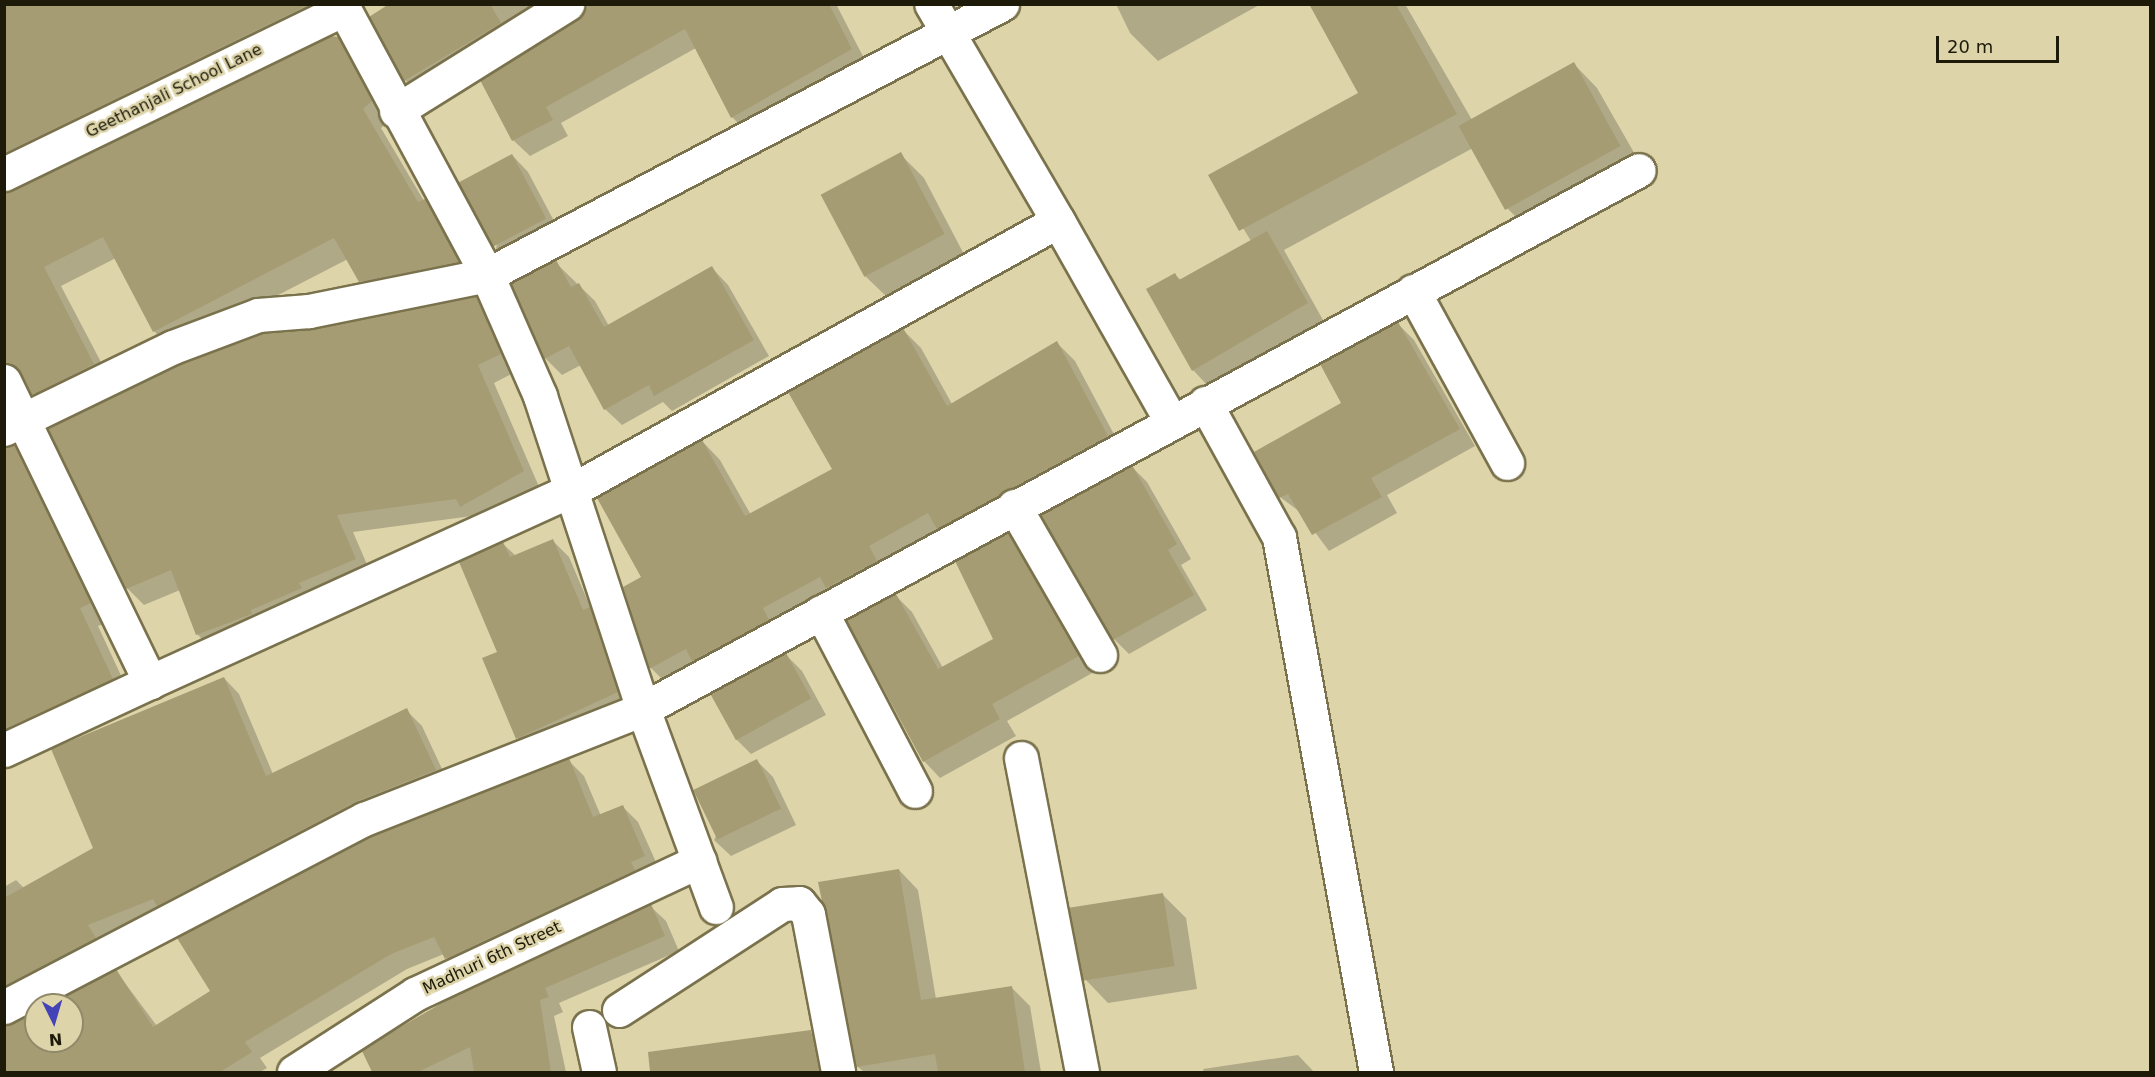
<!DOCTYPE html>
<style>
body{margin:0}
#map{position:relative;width:2155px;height:1077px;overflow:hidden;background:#ddd4aa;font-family:"DejaVu Sans",sans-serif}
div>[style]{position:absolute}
.shadow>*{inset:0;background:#0003}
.building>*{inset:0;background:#a59c74;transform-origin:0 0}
.roads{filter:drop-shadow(2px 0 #7a724c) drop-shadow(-2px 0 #7a724c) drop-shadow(0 2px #7a724c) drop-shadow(0 -2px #7a724c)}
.street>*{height:33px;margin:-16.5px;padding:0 16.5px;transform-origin:16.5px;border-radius:16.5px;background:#fff}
span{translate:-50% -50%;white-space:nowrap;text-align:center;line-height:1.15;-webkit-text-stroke:5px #ddd4aa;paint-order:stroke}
.street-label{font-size:16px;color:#1d1a0a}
.frame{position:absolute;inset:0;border:6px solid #1d1a0a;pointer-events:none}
.north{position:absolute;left:24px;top:993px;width:60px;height:60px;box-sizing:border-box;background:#ddd4aa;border:2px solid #908a6a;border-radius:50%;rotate:175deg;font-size:16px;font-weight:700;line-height:24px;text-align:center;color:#1d1a0a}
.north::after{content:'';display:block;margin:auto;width:21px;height:27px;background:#4442b7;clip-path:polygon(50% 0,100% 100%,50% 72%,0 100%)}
.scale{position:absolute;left:1936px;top:36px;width:123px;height:27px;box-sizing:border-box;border:3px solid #1d1a0a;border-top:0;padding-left:8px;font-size:18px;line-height:21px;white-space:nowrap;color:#1d1a0a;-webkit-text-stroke:4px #ddd4aa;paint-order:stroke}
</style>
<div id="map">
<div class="shadow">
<i style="clip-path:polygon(4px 4px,319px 4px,26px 173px,6px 152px)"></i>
<i style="clip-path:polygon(390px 4px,573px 4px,421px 96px,405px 80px)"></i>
<i style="clip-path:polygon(586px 4px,836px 4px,868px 66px,748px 133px,732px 117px,696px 48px,561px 123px,568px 136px,530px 156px,513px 140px)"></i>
<i style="clip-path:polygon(1116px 4px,1261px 4px,1158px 61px,1130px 33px)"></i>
<i style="clip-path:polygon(1310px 4px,1405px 4px,1472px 120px,1574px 64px,1597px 88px,1644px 170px,1531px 232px,1507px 208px,1473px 148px,1284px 250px,1323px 320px,1209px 387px,1193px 370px,1175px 275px,1181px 280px,1251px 241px,1210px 175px,1360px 93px)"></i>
<i style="clip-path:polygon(337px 38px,356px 57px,390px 120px,381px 128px,424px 201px,443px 219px,476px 280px,379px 300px,348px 259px,172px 350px,154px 331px,116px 258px,61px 286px,112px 383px,52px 413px,27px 383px,14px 383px,4px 398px,4px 292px)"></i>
<i style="clip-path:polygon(900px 154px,924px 178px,966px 258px,888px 298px,864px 275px)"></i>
<i style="clip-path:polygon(512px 155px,528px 172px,562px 236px,512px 265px,496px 249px)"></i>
<i style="clip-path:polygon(555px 262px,595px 301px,609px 326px,712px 268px,728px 285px,769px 356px,672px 411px,663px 402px,622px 425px,605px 409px,581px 365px,562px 375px,546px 359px,513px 284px)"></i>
<i style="clip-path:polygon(475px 298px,493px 315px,517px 371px,494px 383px,540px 489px,478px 523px,472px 516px,353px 532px,372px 576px,214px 651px,197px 634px,180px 590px,144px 605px,127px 588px,313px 331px)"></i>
<i style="clip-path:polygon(1398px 324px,1414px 340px,1475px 446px,1387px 495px,1397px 513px,1329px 551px,1300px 512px,1280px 497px,1256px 453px,1343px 404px)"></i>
<i style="clip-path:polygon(903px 330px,921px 348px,952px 404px,1057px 343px,1075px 361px,1125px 455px,669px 686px,651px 668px,643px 577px,702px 441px,720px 460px,751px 515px,834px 470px)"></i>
<i style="clip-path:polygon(4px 446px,14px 446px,33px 465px,109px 622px,98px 626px,131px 697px,4px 751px)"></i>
<i style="clip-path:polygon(1132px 467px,1147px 482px,1191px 559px,1181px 565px,1207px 610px,1129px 654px,1114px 639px)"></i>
<i style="clip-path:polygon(1008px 535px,1024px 551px,1094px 672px,1007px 721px,1016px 736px,940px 778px,924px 761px,895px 595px,912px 612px,943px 668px,995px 639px)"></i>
<i style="clip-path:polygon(553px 541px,569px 557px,592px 611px,605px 625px,633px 708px,534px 754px,518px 738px,499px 653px,503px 544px,516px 556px)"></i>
<i style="clip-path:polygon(786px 655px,802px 671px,826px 715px,751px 754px,735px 738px)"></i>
<i style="clip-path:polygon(224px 678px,239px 694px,273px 774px,406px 710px,422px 726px,450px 786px,4px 1012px,4px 887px,16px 880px,24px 888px,94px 849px)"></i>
<i style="clip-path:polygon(568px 760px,584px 776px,601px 816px,623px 807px,638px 822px,660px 871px,461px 974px,444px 954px,407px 969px,260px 1058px,267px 1068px,260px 1072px,4px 1072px,4px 1025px,36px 1013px,36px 1041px,72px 1041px,72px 1005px,52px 1005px,116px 971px,157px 1026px)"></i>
<i style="clip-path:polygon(757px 761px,773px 777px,796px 825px,731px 856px,714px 840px)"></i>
<i style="clip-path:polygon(899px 870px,918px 890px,936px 999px,1011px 987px,1030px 1006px,1041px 1072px,864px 1072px,857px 1066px)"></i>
<i style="clip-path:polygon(1162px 894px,1186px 918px,1197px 989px,1108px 1003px,1085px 979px)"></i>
<i style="clip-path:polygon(650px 906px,666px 921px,679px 951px,559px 1003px,563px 1012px,554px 1016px,566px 1072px,373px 1072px,364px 1051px)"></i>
<i style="clip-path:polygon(810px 1032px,827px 1048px,831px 1072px,702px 1072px,699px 1047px)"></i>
<i style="clip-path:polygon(1298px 1055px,1314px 1072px,1204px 1072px,1203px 1069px)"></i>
</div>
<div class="building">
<i style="clip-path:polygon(4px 4px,310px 4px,4px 153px)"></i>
<i style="clip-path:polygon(389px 4px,490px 4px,501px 23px,404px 81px,369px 17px)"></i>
<i style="clip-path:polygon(592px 4px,829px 4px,852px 49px,731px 118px,685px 29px,546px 107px,553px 120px,512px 141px,480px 80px)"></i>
<i style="clip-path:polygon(1309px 4px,1396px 4px,1457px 114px,1239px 231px,1208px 175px,1358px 93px)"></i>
<i style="clip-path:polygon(331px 36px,338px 37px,372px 101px,363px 109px,418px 202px,425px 199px,459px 262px,359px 282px,334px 238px,153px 332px,103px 237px,44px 267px,94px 364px,32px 395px,21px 372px,4px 362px,4px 192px)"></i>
<i style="left:1574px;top:62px;width:96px;height:132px;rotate:61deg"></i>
<i style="left:901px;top:152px;width:93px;height:91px;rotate:62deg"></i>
<i style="left:512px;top:154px;width:73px;height:61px;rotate:62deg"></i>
<i style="clip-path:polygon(1267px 231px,1308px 303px,1192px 371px,1146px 289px,1175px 273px,1179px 280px)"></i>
<i style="clip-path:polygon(556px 260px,571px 287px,579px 283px,604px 327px,712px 266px,754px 340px,654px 396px,649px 385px,604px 410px,569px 346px,544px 359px,511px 283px)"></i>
<i style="clip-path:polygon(476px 296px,501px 354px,478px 365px,524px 471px,460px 507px,456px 499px,337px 515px,356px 559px,299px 583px,302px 588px,251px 610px,252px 614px,196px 635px,171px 570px,126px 589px,48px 429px,180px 364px,262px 333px,313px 329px)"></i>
<i style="clip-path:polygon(1398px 322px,1460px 429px,1371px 478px,1382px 497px,1312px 535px,1288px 494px,1279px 498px,1254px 452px,1341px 403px,1320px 364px)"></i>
<i style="clip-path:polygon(903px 328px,947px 406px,1057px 341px,1108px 436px,937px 529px,928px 513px,869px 546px,877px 561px,826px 588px,820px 577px,763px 608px,769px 620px,692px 661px,686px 649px,649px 669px,623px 587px,641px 577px,597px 498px,702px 440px,745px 516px,832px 469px,788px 392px)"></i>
<i style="clip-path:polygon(14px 445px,91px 603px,80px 608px,113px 679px,4px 729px,4px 447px)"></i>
<i style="clip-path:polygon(1132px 465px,1177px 544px,1168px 550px,1194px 595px,1113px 640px,1041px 515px)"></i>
<i style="clip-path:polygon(1008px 533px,1079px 656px,992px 704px,1000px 719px,923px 762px,846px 620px,896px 594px,938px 669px,993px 639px,955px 561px)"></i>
<i style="clip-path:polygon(553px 539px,583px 610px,590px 607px,618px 692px,516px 739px,482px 658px,497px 652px,459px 562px,503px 542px,510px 557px)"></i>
<i style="left:786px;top:653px;width:52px;height:86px;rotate:61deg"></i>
<i style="clip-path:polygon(224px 677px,266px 776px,407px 708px,436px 770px,355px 802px,157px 906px,153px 899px,88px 925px,96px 938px,4px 986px,4px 898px,93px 848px,51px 749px)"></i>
<i style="clip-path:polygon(569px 758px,593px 817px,623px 805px,645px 856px,631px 862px,635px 870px,445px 959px,434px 937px,391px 954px,245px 1042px,252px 1052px,220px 1072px,4px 1072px,4px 1026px,36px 1011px,36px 1041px,72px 1041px,72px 1005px,48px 1005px,116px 969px,153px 1027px,210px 991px,177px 938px,372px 836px)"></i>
<i style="left:757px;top:759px;width:55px;height:71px;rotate:64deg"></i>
<i style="clip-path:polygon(899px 869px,921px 1000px,1012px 986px,1025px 1072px,938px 1072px,935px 1054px,856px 1067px,818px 882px)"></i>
<i style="left:1163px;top:893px;width:74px;height:95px;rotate:81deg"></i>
<i style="clip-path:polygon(651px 904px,665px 936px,545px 988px,549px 997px,540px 1000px,551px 1072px,474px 1072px,470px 1047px,418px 1072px,372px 1072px,362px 1051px,378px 1040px,449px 999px)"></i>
<i style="clip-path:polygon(811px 1030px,819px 1072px,650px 1072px,648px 1052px)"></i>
</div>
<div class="roads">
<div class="street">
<i style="left:396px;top:111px;width:202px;rotate:-32deg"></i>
<i style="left:4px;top:174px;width:378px;rotate:-25.9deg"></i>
<i style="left:344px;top:9px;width:302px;rotate:61.7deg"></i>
<i style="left:487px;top:275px;width:132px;rotate:66.3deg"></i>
<i style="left:540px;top:396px;width:330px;rotate:71.8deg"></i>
<i style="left:643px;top:709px;width:211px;rotate:69.8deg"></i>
<i style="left:1058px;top:221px;width:230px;rotate:60.5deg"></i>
<i style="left:1413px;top:291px;width:196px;rotate:61.3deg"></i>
<i style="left:4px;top:381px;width:335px;rotate:64.1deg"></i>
<i style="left:150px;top:682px;width:466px;rotate:-24.5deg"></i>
<i style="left:574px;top:489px;width:553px;rotate:-28.97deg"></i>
<i style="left:1058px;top:221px;width:251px;rotate:-120.3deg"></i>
<i style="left:1205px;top:403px;width:153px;rotate:61.1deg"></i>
<i style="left:1279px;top:537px;width:544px;rotate:79.72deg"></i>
<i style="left:4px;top:429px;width:188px;rotate:-25.9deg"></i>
<i style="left:173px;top:347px;width:91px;rotate:-20.6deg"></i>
<i style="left:258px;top:315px;width:51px;rotate:-4.5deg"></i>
<i style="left:309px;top:311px;width:182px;rotate:-11.4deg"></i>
<i style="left:487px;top:275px;width:582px;rotate:-27.75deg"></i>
<i style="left:1014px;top:506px;width:172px;rotate:60deg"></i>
<i style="left:821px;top:612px;width:202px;rotate:62.3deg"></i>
<i style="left:4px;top:750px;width:161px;rotate:-25deg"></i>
<i style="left:1021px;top:758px;width:320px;rotate:79deg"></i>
<i style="left:4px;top:1007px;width:406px;rotate:-27.6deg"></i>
<i style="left:364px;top:819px;width:300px;rotate:-21.5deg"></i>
<i style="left:643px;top:709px;width:1132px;rotate:-28.42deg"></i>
<i style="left:619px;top:1010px;width:194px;rotate:-33deg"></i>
<i style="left:782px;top:904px;width:17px;rotate:-3deg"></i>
<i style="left:799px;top:903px;width:14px;rotate:51deg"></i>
<i style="left:808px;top:914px;width:161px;rotate:79.2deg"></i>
<i style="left:589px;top:1027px;width:46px;rotate:77.5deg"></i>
<i style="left:294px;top:1072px;width:144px;rotate:-32.8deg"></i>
<i style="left:415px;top:994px;width:314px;rotate:-25.1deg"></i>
</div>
</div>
<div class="street-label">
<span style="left:174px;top:91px;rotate:-26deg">Geethanjali School Lane</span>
<span style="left:492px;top:958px;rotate:-25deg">Madhuri 6th Street</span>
</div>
<div class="frame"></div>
<div class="north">N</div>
<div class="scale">20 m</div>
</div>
